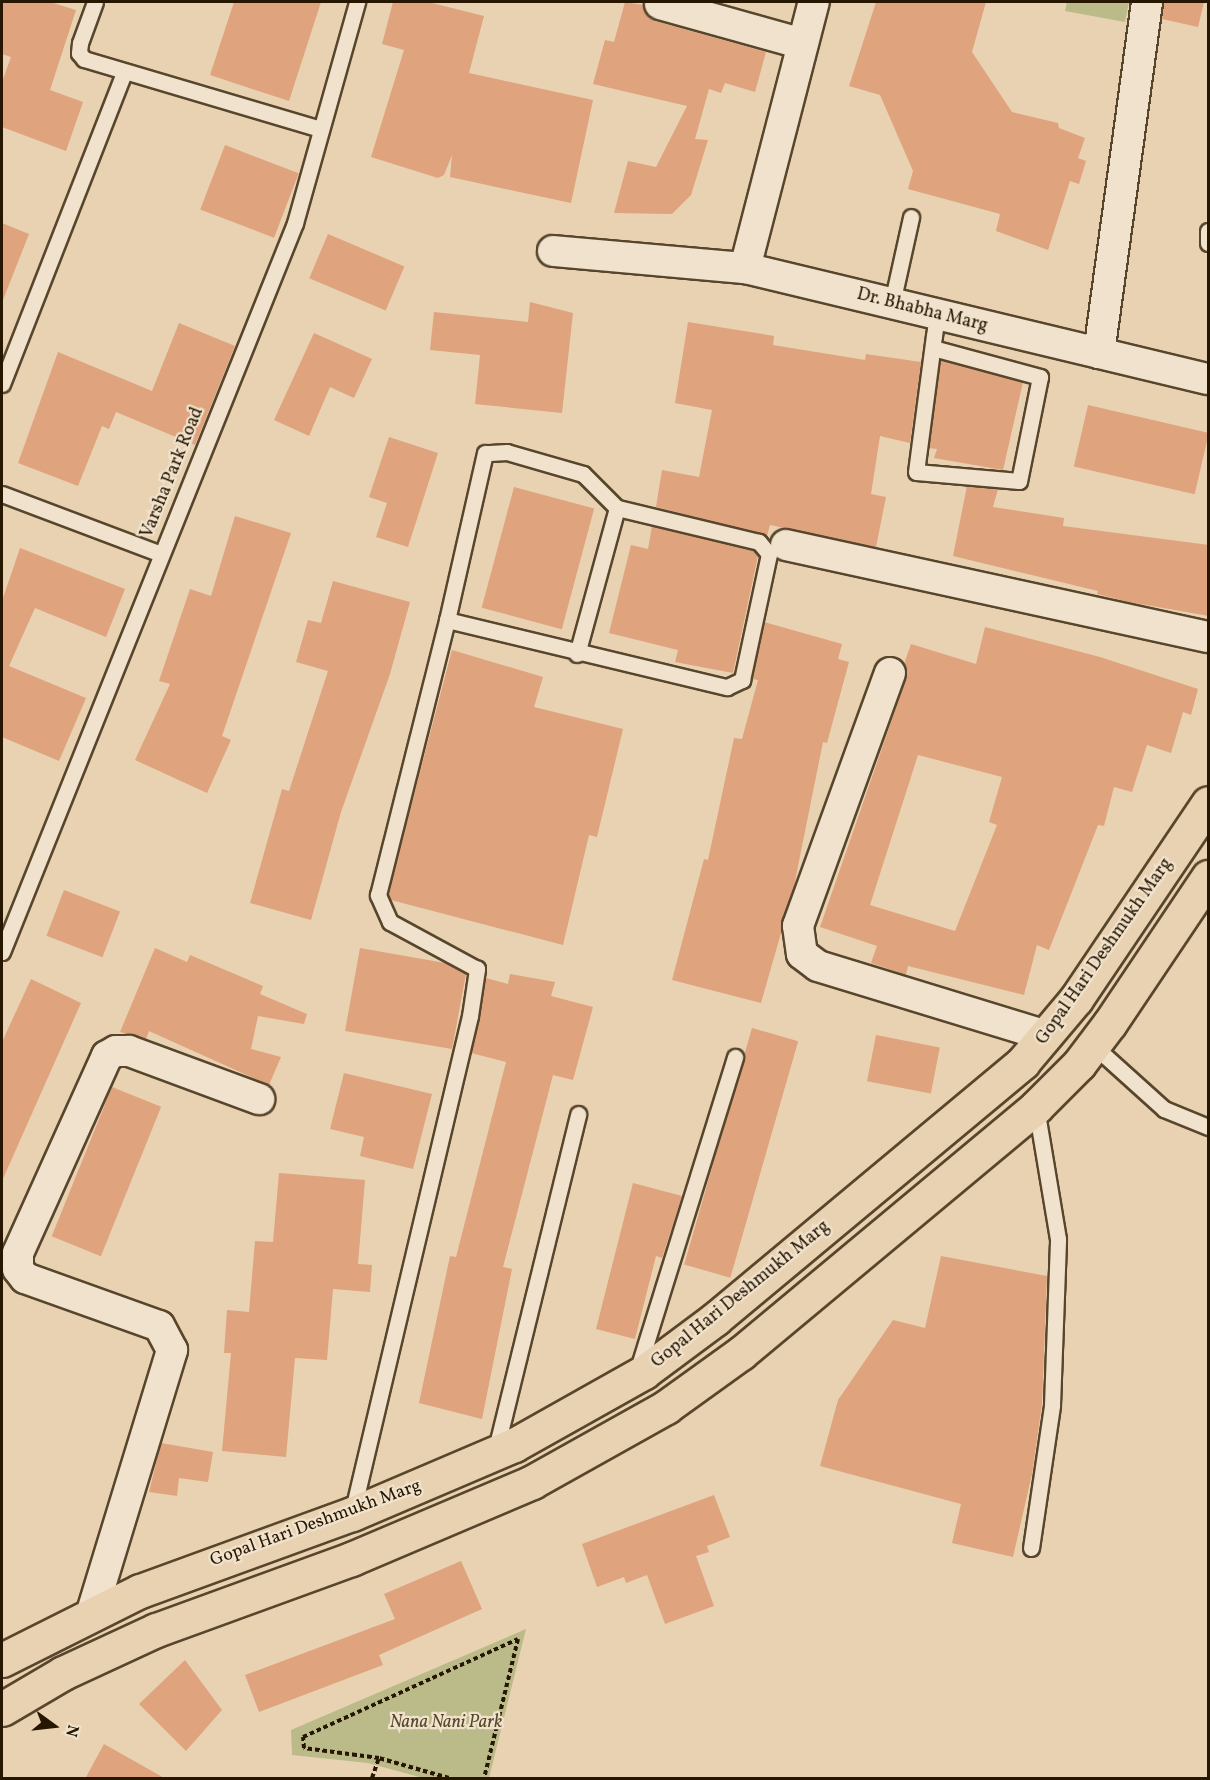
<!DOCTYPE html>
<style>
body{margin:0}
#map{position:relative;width:1210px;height:1780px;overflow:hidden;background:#e8d2b2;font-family:Vollkorn,serif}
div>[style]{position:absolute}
.green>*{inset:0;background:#bbba89}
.building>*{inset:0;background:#dfa37e;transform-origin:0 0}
.path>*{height:4px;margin-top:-2px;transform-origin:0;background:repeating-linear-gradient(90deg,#281700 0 4.5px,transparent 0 7.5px)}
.roads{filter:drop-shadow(2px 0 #58462c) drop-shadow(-2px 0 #58462c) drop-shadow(0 2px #58462c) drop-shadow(0 -2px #58462c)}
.lane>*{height:15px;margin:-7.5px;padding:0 7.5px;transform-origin:7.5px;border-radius:7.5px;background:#f0e2cd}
.street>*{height:30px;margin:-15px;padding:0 15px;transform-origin:15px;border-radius:15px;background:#f0e2cd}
.primary>*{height:33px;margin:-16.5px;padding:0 16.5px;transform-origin:16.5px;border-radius:16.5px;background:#e8d2b2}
span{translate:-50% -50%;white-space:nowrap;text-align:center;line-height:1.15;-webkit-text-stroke:4.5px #f0e2cd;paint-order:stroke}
.street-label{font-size:18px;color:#281700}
.park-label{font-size:18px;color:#544829;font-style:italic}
.frame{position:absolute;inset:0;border:3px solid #281700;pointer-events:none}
.north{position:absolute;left:24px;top:1696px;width:60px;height:60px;-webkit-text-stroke:4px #f0e2cd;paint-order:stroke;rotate:105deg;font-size:16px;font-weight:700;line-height:24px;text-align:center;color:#281700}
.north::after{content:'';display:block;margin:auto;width:21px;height:27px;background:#281700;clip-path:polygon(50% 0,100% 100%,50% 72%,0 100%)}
</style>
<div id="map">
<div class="green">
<i style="clip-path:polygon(1067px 2px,1129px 2px,1125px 22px,1065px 11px)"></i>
<i style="clip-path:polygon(526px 1629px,489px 1778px,423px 1778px,368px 1763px,292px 1755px,291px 1730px)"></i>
</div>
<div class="building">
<i style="clip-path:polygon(2px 2px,50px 2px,76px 10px,50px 90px,83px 102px,66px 151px,2px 127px,2px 82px,11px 57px,2px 54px)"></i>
<i style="clip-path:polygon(234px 2px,321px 2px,289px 101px,210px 75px)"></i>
<i style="clip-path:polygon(393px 2px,428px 2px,484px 16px,469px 73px,593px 100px,571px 203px,450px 177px,452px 155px,444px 175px,438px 178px,371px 157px,404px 50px,382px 44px)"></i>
<i style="clip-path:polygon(625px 2px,643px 5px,647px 16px,655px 21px,766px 52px,755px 92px,725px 83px,721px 93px,709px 89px,695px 139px,708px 140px,691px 195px,672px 214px,614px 213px,628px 161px,656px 167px,687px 106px,593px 84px,605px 40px,614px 42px)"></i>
<i style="clip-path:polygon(876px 2px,986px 2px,972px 52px,1012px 112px,1058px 123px,1059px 128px,1085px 138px,1078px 158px,1086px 161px,1079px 184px,1070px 181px,1048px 250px,996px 231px,1000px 214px,908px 189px,913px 171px,880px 95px,849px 86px)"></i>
<i style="clip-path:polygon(1164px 2px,1204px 2px,1198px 27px,1162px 19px)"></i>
<i style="left:225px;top:145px;width:79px;height:69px;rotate:21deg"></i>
<i style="clip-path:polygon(2px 223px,29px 234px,3px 300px,2px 299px)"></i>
<i style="left:328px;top:234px;width:83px;height:48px;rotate:23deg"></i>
<i style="clip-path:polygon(530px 302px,573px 313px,562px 413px,475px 404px,480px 355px,430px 350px,434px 312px,528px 322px)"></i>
<i style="clip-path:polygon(688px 322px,774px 336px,773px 345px,865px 360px,866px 354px,921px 362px,910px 443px,880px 436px,871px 494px,886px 497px,876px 547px,770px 525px,767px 536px,656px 507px,662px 470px,699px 477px,712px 410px,675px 403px)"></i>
<i style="clip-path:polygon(179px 323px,235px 346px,195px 445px,116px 412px,109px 429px,102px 426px,78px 486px,18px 463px,58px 352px,152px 391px)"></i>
<i style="clip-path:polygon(314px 333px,372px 359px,354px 398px,330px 387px,309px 436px,274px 420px)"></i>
<i style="clip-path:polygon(941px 360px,1023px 382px,1003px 470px,934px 458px,937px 449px,929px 448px)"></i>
<i style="left:1088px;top:405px;width:124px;height:63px;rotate:13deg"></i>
<i style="clip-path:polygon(389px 437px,438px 453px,408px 547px,376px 537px,387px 503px,369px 497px)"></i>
<i style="clip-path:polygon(967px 486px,998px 489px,993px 507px,1064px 518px,1063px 526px,1209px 545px,1209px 616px,1129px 602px,1097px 594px,1098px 591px,953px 556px)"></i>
<i style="left:514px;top:487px;width:83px;height:125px;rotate:15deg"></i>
<i style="clip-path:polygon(235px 516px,291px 533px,222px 736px,231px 740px,207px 793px,135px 760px,170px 684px,159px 681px,190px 589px,211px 596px)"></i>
<i style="clip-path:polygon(652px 526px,754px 551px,758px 556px,733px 673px,675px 662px,678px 650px,609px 633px,631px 545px,648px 549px)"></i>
<i style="clip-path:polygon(20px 548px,125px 589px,106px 637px,35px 608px,9px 666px,86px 698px,59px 761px,2px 737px,2px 601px)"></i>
<i style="clip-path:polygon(333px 581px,410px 602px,390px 674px,341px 812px,311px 920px,250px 903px,282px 789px,289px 791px,328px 671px,296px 662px,308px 620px,321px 623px)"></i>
<i style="clip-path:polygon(764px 622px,842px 644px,838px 659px,849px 662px,827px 743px,823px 742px,793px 891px,761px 1003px,672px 980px,704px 859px,708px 860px,734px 738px,742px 739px,758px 680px,752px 679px)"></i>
<i style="clip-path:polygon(evenodd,985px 627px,1100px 657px,1198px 689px,1191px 715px,1183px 712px,1171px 753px,1147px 745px,1132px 792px,1114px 787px,1104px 826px,1098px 825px,1049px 950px,1037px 945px,1024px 995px,908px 966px,906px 975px,871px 963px,877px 946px,820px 927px,906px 679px,904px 664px,911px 644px,976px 664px,985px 627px,918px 755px,1002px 777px,989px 822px,997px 825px,955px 931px,870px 905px,918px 755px)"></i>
<i style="clip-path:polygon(452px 650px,543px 677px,534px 707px,623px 729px,597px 837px,589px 835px,563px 945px,391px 900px,388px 894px)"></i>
<i style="left:64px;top:890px;width:60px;height:49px;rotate:21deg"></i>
<i style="clip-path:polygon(155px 948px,187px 962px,190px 955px,263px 986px,260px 994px,307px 1014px,304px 1024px,258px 1016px,251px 1049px,281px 1057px,269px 1085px,149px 1031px,146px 1039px,120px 1032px)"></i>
<i style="clip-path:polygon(360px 948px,445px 963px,466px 974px,452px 1049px,345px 1031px)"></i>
<i style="clip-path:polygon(510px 974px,555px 982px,551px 996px,593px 1007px,573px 1080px,553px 1075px,503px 1267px,512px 1269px,482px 1419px,419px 1403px,450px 1256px,456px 1257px,506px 1062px,471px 1053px,486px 978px,508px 984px)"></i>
<i style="clip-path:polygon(31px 979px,81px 1003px,2px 1181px,2px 1042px)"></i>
<i style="left:752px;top:1028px;width:48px;height:246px;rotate:16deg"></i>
<i style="left:876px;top:1035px;width:65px;height:47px;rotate:11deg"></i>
<i style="clip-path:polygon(344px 1073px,432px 1094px,413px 1169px,360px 1156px,364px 1137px,330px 1129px)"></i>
<i style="left:112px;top:1087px;width:53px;height:161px;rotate:22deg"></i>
<i style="clip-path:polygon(279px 1173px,365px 1180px,358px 1264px,372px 1265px,370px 1292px,333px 1289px,327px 1360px,295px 1358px,286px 1457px,222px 1451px,231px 1353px,224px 1353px,227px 1310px,249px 1312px,255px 1241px,273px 1242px)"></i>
<i style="clip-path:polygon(633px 1183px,682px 1196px,662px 1258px,656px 1256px,635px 1339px,596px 1329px)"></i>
<i style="clip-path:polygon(941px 1256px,1047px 1276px,1042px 1404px,1032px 1474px,1013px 1557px,952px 1543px,961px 1504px,820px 1466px,838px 1400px,893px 1320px,925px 1328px)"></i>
<i style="clip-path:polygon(161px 1443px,213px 1452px,208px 1482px,179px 1478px,177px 1496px,149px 1492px)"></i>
<i style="clip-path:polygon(714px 1495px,730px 1537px,707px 1546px,709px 1552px,696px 1556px,714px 1606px,665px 1624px,647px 1575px,626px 1583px,624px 1577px,597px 1587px,582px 1544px)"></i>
<i style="clip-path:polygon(461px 1561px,482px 1609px,379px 1655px,383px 1665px,259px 1712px,245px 1675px,395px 1619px,384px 1594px)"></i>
<i style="clip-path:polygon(185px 1660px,222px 1710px,186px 1751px,139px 1704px)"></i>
<i style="clip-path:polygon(104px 1744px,166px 1779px,85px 1779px)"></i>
</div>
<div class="path">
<i style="left:372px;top:1778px;width:21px;rotate:-71deg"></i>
<i style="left:449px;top:1778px;width:73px;rotate:-164.1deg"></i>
<i style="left:379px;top:1758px;width:76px;rotate:-172.4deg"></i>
<i style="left:304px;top:1748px;width:11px;rotate:-95deg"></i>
<i style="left:303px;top:1737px;width:236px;rotate:-24.5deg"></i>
<i style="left:518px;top:1639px;width:143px;rotate:103.7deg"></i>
</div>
<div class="roads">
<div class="lane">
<i style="left:95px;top:2px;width:44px;rotate:110.1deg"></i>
<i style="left:80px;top:43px;width:10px;rotate:96deg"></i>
<i style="left:79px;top:53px;width:8px;rotate:50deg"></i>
<i style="left:84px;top:59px;width:247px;rotate:16.5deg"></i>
<i style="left:1208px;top:243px;width:12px;rotate:-90deg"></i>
<i style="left:892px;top:303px;width:88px;rotate:-77.5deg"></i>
<i style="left:933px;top:348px;width:111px;rotate:15.2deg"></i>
<i style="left:1040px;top:377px;width:106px;rotate:101.4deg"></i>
<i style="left:1019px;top:481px;width:103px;rotate:-175deg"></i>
<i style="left:916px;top:472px;width:137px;rotate:-82.5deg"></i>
<i style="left:934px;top:336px;width:22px;rotate:-82deg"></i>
<i style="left:2px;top:384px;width:335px;rotate:-68.6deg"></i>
<i style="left:2px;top:494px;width:170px;rotate:20.7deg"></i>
<i style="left:577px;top:654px;width:151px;rotate:-74.7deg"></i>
<i style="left:2px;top:952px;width:786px;rotate:-68.1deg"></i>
<i style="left:295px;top:223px;width:230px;rotate:-74.3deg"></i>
<i style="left:1093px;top:1045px;width:96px;rotate:42deg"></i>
<i style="left:1164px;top:1109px;width:48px;rotate:22.2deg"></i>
<i style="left:637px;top:1372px;width:330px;rotate:-72.7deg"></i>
<i style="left:495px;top:1453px;width:349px;rotate:-76.2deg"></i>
<i style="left:352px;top:1514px;width:512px;rotate:-76.67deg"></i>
<i style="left:470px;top:1016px;width:48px;rotate:-81.5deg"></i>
<i style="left:477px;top:969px;width:99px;rotate:-151.6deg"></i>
<i style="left:390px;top:922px;width:30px;rotate:-114deg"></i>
<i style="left:378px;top:895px;width:284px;rotate:-75.9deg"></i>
<i style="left:447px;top:620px;width:288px;rotate:13.5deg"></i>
<i style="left:727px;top:687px;width:17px;rotate:-25deg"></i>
<i style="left:742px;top:680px;width:129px;rotate:-77.9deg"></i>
<i style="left:769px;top:554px;width:16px;rotate:-130deg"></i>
<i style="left:759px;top:542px;width:146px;rotate:-166.5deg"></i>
<i style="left:617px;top:508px;width:48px;rotate:-135deg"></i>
<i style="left:583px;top:474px;width:79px;rotate:-163.9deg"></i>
<i style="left:507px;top:452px;width:22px;rotate:177deg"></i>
<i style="left:485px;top:453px;width:171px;rotate:102.8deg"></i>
<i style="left:1031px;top:1548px;width:145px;rotate:-81.6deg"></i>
<i style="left:1052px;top:1405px;width:166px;rotate:-87.9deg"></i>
<i style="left:1058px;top:1239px;width:134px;rotate:-99.5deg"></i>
</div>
<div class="street">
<i style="left:660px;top:4px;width:148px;rotate:15.6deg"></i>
<i style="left:553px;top:251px;width:193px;rotate:5.1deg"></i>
<i style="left:745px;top:268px;width:476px;rotate:13.5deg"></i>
<i style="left:745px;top:268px;width:275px;rotate:-75.5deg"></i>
<i style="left:1099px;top:353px;width:354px;rotate:-82.2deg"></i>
<i style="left:786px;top:545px;width:432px;rotate:12.3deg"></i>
<i style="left:890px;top:673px;width:269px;rotate:110deg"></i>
<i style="left:798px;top:926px;width:28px;rotate:82deg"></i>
<i style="left:802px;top:954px;width:20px;rotate:37deg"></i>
<i style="left:818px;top:966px;width:239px;rotate:17deg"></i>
<i style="left:92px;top:1612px;width:274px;rotate:-73deg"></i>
<i style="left:172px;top:1350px;width:27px;rotate:-118deg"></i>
<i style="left:159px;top:1326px;width:142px;rotate:-160.3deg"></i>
<i style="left:25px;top:1278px;width:11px;rotate:-128deg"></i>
<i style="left:18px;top:1269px;width:16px;rotate:-90deg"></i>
<i style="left:18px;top:1253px;width:216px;rotate:-65.7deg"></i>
<i style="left:107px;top:1056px;width:10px;rotate:-29deg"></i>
<i style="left:116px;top:1051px;width:13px"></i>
<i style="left:129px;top:1051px;width:139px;rotate:20.3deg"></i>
</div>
<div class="primary">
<i style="left:2px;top:1660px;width:154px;rotate:-26.6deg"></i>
<i style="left:140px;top:1591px;width:226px;rotate:-20deg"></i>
<i style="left:352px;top:1514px;width:176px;rotate:-23.1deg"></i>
<i style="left:514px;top:1445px;width:149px;rotate:-29.3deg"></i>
<i style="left:644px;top:1372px;width:89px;rotate:-36.7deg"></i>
<i style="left:715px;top:1319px;width:401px;rotate:-39.8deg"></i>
<i style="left:1023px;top:1062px;width:82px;rotate:-49.9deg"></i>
<i style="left:1076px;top:999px;width:236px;rotate:-56deg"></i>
<i style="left:2px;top:1709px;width:71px;rotate:-30.5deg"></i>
<i style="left:63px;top:1673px;width:102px;rotate:-24.8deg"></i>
<i style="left:156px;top:1630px;width:208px;rotate:-20deg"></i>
<i style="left:351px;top:1559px;width:197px;rotate:-23deg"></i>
<i style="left:532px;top:1482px;width:154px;rotate:-29.2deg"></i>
<i style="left:666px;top:1407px;width:92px;rotate:-35.8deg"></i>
<i style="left:741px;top:1353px;width:384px;rotate:-39.8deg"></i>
<i style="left:1036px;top:1107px;width:61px;rotate:-45deg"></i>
<i style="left:1079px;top:1064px;width:51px;rotate:-52.9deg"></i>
<i style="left:1110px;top:1023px;width:176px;rotate:-56.1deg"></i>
</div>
</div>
<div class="street-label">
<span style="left:922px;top:311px;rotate:14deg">Dr. Bhabha Marg</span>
<span style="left:173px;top:473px;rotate:-68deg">Varsha Park Road</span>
<span style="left:1105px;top:952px;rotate:-55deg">Gopal Hari Deshmukh Marg</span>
<span style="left:741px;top:1295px;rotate:-39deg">Gopal Hari Deshmukh Marg</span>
<span style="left:316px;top:1524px;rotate:-20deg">Gopal Hari Deshmukh Marg</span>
</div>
<div class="park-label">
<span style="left:446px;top:1723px">Nana Nani Park</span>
</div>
<div class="frame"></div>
<div class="north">N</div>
</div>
